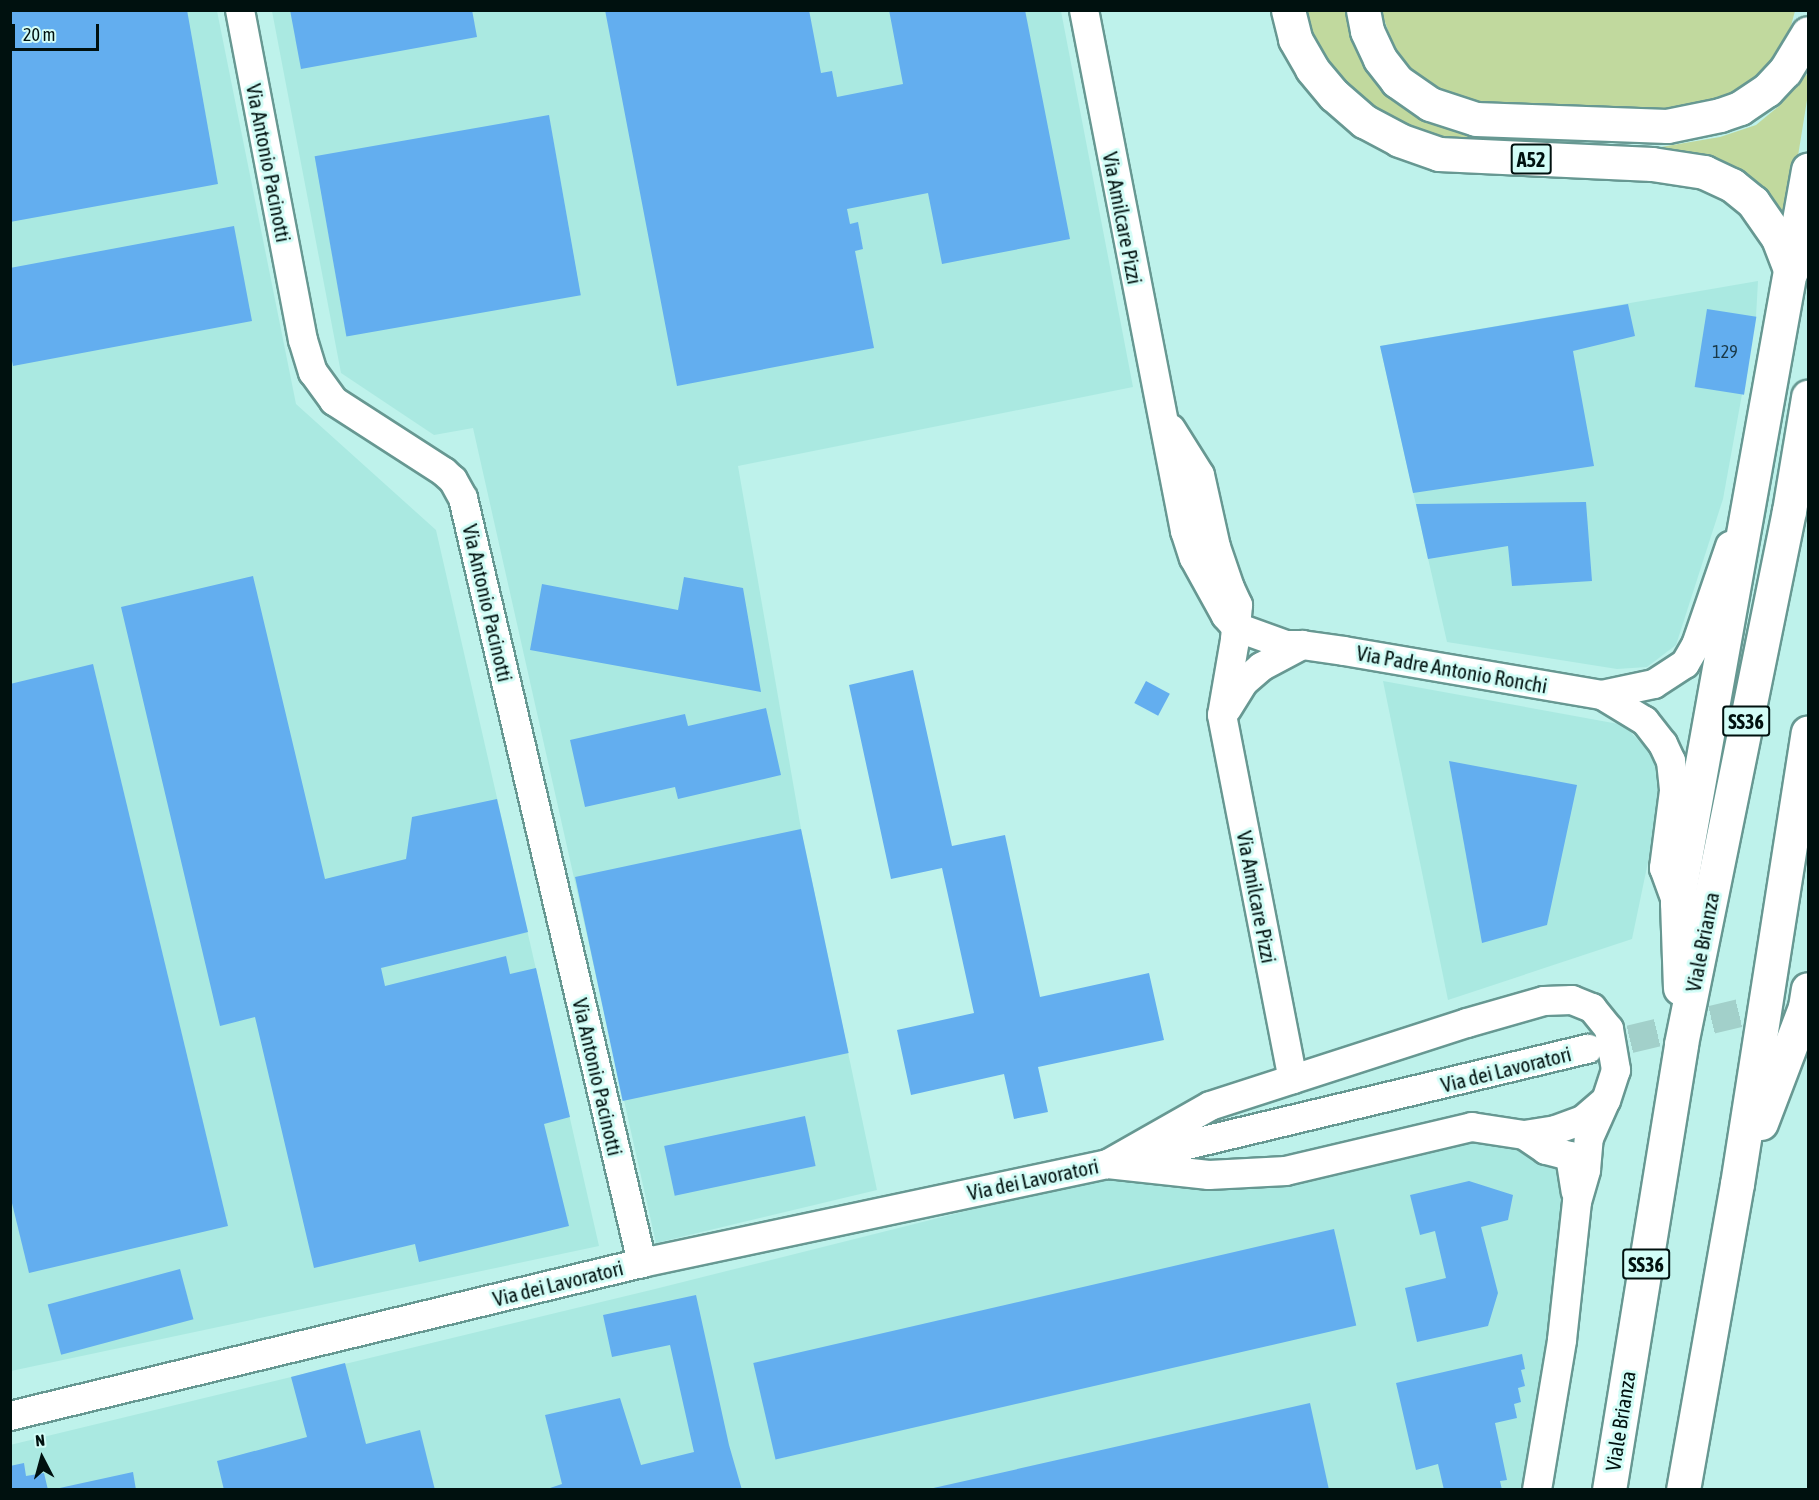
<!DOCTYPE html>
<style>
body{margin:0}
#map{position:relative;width:1819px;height:1500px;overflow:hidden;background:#bef2eb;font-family:"Asap Condensed",sans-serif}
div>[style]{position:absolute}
.built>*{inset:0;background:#aae9e1}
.green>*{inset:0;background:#c1d99e}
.building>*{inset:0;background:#63aeef;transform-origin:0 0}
.minor-tunnel>*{height:28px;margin-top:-14px;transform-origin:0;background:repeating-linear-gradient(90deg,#a2d0ca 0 28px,transparent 0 42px)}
.roads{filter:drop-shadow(2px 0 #679892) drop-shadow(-2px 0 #679892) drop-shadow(0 2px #679892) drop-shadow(0 -2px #679892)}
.minor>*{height:28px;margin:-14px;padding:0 14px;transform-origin:14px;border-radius:14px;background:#fff}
.trunk>*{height:33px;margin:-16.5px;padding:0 16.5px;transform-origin:16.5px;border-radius:16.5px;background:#fff}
.motorway>*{height:33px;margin:-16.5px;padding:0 16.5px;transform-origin:16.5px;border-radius:16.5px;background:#fff}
span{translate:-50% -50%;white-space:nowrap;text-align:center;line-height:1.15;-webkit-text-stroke:6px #d3fdf7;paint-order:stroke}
.number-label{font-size:18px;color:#193847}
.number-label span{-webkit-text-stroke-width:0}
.shield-label span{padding:2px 4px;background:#d3fdf7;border:2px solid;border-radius:4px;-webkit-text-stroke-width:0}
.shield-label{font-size:20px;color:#00110f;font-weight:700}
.street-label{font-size:21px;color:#00110f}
.frame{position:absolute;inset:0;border:12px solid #00110f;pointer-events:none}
.north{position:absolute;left:12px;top:1428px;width:60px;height:60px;-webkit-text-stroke:4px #d3fdf7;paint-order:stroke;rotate:354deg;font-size:16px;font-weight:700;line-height:24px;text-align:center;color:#00110f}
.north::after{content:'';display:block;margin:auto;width:21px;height:27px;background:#00110f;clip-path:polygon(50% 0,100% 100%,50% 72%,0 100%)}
.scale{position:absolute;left:12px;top:24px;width:87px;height:27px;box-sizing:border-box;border:3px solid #00110f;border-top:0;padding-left:8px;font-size:18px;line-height:21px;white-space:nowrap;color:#00110f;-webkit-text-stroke:4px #d3fdf7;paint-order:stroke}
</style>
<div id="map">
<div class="built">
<i style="clip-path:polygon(10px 11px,217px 11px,296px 404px,436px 530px,599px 1246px,11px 1371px)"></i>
<i style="clip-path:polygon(272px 11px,1061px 11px,1133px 387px,738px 466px,801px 829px,877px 1190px,656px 1243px,473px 428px,434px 435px,341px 373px)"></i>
<i style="clip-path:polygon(1758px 281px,1756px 317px,1723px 499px,1676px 645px,1647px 667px,1617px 669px,1447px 642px,1380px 346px)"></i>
<i style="clip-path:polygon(1383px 681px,1624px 725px,1652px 755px,1663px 790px,1632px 939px,1448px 1000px)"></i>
<i style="clip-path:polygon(1473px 1134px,1521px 1141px,1567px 1173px,1553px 1315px,1523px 1489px,11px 1490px,10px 1445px,655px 1289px,1153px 1164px,1208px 1184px)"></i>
</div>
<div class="green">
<i style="clip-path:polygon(1303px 11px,1347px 11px,1354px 36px,1408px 109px,1476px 139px,1438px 136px,1404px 127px,1369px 105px,1340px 79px,1320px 51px)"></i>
<i style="clip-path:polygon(1381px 11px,1795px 11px,1785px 48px,1760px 76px,1741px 92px,1714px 104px,1658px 112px,1510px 107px,1465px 101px,1434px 89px,1411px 69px,1393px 44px)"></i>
<i style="clip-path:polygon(1808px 73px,1808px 94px,1787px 224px,1649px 149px,1720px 137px,1756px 125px,1779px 106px)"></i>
</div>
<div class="building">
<i style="clip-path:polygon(10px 10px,187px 10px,218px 184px,10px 222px)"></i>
<i style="clip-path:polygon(290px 10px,472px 10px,477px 37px,301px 69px)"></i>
<i style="clip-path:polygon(605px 10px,809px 10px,821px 73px,832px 71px,837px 97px,903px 84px,889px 10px,1025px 10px,1070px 239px,942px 264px,928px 193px,847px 209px,850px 224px,858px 222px,863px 249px,855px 251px,874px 348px,677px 386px)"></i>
<i style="left:549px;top:115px;width:183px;height:238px;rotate:80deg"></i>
<i style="clip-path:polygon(234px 226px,252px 321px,13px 366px,10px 351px,10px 268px)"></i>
<i style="clip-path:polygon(1628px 304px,1635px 336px,1573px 351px,1594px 466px,1413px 493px,1380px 346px)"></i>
<i style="left:1707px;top:309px;width:50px;height:79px;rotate:9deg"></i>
<i style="clip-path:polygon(1586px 502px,1592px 581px,1512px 586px,1508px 546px,1428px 559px,1416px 504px)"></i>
<i style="clip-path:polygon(253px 576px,325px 879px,406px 859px,412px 817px,497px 799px,528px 932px,381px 968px,385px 986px,506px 956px,510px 974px,536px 968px,570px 1117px,544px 1124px,569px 1226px,419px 1262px,415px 1244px,314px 1268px,255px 1017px,220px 1026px,121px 607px)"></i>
<i style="clip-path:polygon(684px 577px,743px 588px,761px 692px,530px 650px,542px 584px,678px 610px)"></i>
<i style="clip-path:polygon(93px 664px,228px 1226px,29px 1273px,10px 1195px,10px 684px)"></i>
<i style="clip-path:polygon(913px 670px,952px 846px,1005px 835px,1040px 997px,1149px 973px,1164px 1040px,1038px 1067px,1048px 1112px,1014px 1119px,1004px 1074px,911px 1095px,897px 1030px,974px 1013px,942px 868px,891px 879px,849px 685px)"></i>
<i style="left:1146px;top:681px;width:27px;height:25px;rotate:28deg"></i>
<i style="clip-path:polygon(766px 708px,781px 775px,678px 799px,675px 787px,585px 807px,570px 740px,685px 714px,688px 726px)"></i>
<i style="clip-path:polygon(1449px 761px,1577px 785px,1547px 925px,1482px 943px)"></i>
<i style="left:801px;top:829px;width:229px;height:231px;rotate:78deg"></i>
<i style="left:805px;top:1116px;width:51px;height:144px;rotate:78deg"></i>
<i style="clip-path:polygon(1469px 1181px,1513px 1195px,1508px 1220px,1481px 1227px,1498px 1293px,1488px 1326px,1417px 1342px,1405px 1288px,1446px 1278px,1435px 1231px,1420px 1235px,1410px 1195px)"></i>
<i style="left:1334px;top:1229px;width:99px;height:596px;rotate:77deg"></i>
<i style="left:180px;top:1269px;width:52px;height:137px;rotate:75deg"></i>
<i style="clip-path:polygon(696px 1295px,729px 1445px,742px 1490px,544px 1490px,562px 1484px,545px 1415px,620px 1398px,641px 1465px,694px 1452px,670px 1345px,612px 1357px,603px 1315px)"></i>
<i style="clip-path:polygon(1522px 1354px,1525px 1369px,1521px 1370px,1525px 1386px,1518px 1388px,1521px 1402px,1514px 1404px,1517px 1418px,1495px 1423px,1507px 1480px,1500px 1481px,1502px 1490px,1444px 1490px,1438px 1464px,1416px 1470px,1396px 1383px)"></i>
<i style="clip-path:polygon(345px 1363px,366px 1444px,420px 1430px,435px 1490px,224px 1490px,217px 1461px,307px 1437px,291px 1377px)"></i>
<i style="clip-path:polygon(1310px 1403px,1329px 1490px,929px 1490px,929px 1489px)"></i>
<i style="clip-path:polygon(24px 1463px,26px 1476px,44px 1473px,48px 1490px,10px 1490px,10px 1466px)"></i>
<i style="clip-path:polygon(133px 1472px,136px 1490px,55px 1490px,55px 1489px)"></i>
</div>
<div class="minor-tunnel">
<i style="left:1589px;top:1049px;width:225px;rotate:-13.4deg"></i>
</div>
<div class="roads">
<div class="minor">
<i style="left:240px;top:10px;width:336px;rotate:79.2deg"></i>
<i style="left:303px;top:340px;width:34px;rotate:73deg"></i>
<i style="left:313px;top:372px;width:36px;rotate:54deg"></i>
<i style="left:334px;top:401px;width:131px;rotate:32.8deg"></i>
<i style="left:444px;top:472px;width:12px;rotate:42deg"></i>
<i style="left:453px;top:480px;width:21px;rotate:61deg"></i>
<i style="left:463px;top:498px;width:786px;rotate:76.83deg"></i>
<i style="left:1084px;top:10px;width:531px;rotate:79.03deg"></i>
<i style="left:1185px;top:531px;width:28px;rotate:72deg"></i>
<i style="left:1194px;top:558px;width:66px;rotate:61.1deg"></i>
<i style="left:1226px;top:616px;width:15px;rotate:48deg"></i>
<i style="left:1236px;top:627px;width:53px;rotate:19.8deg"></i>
<i style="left:1286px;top:645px;width:16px"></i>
<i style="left:1302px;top:645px;width:42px;rotate:8.1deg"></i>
<i style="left:1344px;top:651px;width:262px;rotate:9.7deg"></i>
<i style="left:1602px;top:695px;width:50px;rotate:31.2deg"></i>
<i style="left:1645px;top:721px;width:29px;rotate:52deg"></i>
<i style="left:1663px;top:744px;width:19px;rotate:65deg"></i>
<i style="left:1671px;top:761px;width:30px;rotate:84deg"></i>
<i style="left:1674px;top:791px;width:78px;rotate:97.4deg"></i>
<i style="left:1664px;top:868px;width:37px;rotate:70deg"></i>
<i style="left:1171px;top:429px;width:54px;rotate:57.8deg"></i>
<i style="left:1200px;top:475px;width:74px;rotate:77.5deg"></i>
<i style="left:1216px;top:547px;width:43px;rotate:71.1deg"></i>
<i style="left:1230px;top:588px;width:19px;rotate:65deg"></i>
<i style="left:1238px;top:605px;width:35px;rotate:95deg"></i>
<i style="left:1235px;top:640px;width:76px;rotate:99.8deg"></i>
<i style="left:1222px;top:715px;width:371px;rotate:79deg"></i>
<i style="left:1602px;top:695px;width:53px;rotate:-11.9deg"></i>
<i style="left:1654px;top:684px;width:37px;rotate:-33deg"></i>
<i style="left:1685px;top:664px;width:22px;rotate:-60deg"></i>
<i style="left:1696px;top:645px;width:105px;rotate:-71deg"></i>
<i style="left:1227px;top:709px;width:32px;rotate:-58deg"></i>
<i style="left:1244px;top:682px;width:23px;rotate:-41deg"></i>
<i style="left:1261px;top:667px;width:47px;rotate:-28.2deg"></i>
<i style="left:1572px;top:1000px;width:22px;rotate:22deg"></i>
<i style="left:1592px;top:1008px;width:27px;rotate:51deg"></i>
<i style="left:1609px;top:1029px;width:42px;rotate:80.3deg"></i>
<i style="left:1616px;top:1070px;width:32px;rotate:108deg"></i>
<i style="left:1606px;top:1100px;width:30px;rotate:139deg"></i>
<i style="left:1583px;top:1120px;width:29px;rotate:160deg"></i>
<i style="left:1556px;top:1130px;width:32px;rotate:171deg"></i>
<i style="left:1524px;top:1135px;width:53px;rotate:-171.3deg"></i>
<i style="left:1472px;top:1127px;width:191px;rotate:166.7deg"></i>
<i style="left:1286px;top:1171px;width:77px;rotate:177deg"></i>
<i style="left:1209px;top:1175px;width:102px;rotate:-173.8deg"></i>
<i style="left:1108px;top:1164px;width:117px;rotate:-29.6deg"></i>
<i style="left:1210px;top:1106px;width:270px;rotate:-17.9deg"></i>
<i style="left:1467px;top:1023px;width:80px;rotate:-15.9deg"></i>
<i style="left:1544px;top:1001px;width:28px;rotate:-2deg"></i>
<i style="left:1524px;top:1135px;width:27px;rotate:34deg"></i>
<i style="left:1546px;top:1150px;width:25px;rotate:14deg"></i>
<i style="left:1570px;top:1156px;width:36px;rotate:81deg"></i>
<i style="left:10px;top:1416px;width:650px;rotate:-13.61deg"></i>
<i style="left:642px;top:1263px;width:476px;rotate:-12deg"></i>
<i style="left:1108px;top:1164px;width:494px;rotate:-13.5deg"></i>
<i style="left:1537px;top:1490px;width:152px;rotate:-80.5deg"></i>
<i style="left:1562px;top:1340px;width:139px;rotate:-83.8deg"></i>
<i style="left:1577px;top:1202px;width:33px;rotate:-74deg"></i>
<i style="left:1586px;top:1170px;width:32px;rotate:-85deg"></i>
<i style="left:1589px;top:1138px;width:37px;rotate:-66deg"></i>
</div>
<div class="trunk">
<i style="left:1680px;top:988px;width:85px;rotate:-92deg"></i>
<i style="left:1677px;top:903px;width:745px;rotate:-79.87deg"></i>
<i style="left:1761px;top:1123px;width:124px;rotate:-69.2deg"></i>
<i style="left:1805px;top:1007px;width:18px;rotate:-81deg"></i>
<i style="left:1609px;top:1490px;width:452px;rotate:-80.8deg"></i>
<i style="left:1681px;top:1044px;width:544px;rotate:-78.55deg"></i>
<i style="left:1789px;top:511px;width:116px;rotate:-80.5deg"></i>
<i style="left:1683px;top:1490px;width:311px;rotate:-80deg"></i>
<i style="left:1737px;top:1184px;width:457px;rotate:-81.1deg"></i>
</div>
<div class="motorway">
<i style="left:1288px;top:10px;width:30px;rotate:76deg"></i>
<i style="left:1295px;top:39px;width:34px;rotate:60deg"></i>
<i style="left:1312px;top:69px;width:34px;rotate:50deg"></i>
<i style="left:1334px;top:95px;width:40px;rotate:41deg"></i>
<i style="left:1364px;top:121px;width:40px;rotate:28deg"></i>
<i style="left:1399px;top:140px;width:42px;rotate:19.3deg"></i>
<i style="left:1439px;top:154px;width:213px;rotate:2.7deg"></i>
<i style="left:1652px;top:164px;width:53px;rotate:8.7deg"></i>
<i style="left:1704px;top:172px;width:31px;rotate:25deg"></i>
<i style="left:1732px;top:185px;width:27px;rotate:39deg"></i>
<i style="left:1753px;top:202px;width:44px;rotate:55.2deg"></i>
<i style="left:1778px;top:238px;width:36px;rotate:69deg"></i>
<i style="left:1363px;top:10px;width:21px;rotate:79deg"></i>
<i style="left:1367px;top:31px;width:31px;rotate:65deg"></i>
<i style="left:1380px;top:59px;width:28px;rotate:52deg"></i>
<i style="left:1397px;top:81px;width:40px;rotate:34.9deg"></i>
<i style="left:1430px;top:104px;width:48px;rotate:18.1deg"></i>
<i style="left:1476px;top:119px;width:191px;rotate:2.1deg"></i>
<i style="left:1667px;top:126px;width:54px;rotate:-11.7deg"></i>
<i style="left:1720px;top:115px;width:21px;rotate:-19deg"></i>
<i style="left:1740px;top:108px;width:32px;rotate:-34deg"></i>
<i style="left:1767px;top:90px;width:26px;rotate:-47deg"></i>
<i style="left:1785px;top:71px;width:44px;rotate:-58.8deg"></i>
</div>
</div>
<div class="number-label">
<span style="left:1725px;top:352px">129</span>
</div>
<div class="shield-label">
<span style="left:1531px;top:159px">A52</span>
<span style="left:1746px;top:721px">SS36</span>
<span style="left:1646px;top:1264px">SS36</span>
</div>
<div class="street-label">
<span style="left:269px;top:163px;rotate:79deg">Via Antonio Pacinotti</span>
<span style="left:1123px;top:218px;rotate:79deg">Via Amilcare Pizzi</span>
<span style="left:488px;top:603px;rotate:77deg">Via Antonio Pacinotti</span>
<span style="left:1452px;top:669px;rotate:10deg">Via Padre Antonio Ronchi</span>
<span style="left:1257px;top:897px;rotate:79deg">Via Amilcare Pizzi</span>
<span style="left:1702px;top:942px;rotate:-79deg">Viale Brianza</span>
<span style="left:1506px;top:1069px;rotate:-14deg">Via dei Lavoratori</span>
<span style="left:598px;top:1077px;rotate:77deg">Via Antonio Pacinotti</span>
<span style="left:1033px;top:1179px;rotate:-12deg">Via dei Lavoratori</span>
<span style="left:558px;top:1283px;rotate:-14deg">Via dei Lavoratori</span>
<span style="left:1620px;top:1421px;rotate:-81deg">Viale Brianza</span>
</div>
<div class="frame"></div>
<div class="north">N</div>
<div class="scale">20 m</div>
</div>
